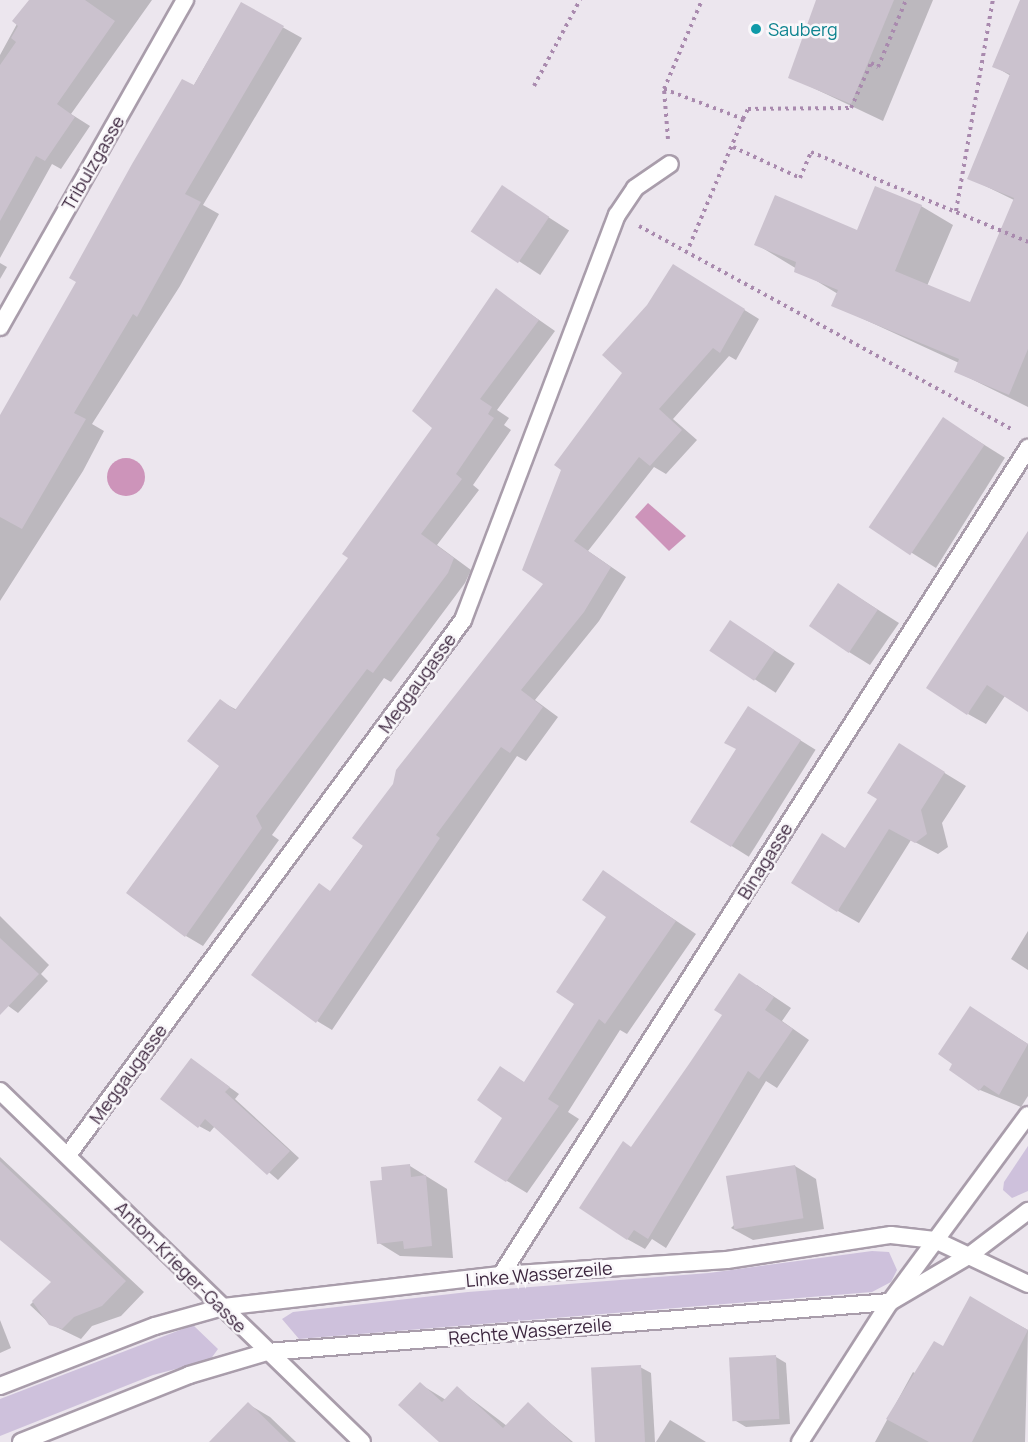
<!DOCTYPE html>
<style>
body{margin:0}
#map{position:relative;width:1028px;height:1442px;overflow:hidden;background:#ece6ee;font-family:Manrope,sans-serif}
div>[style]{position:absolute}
.green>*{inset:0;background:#cec1dc}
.water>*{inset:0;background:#cd94ba}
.round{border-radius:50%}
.shadow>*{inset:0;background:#0003;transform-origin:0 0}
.building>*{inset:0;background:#cbc2ce;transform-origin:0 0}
.path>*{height:4px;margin-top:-2px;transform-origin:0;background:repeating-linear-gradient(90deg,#a98aae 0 3px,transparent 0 7.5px)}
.roads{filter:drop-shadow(2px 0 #a99dab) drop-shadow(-2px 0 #a99dab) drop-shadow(0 2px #a99dab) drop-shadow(0 -2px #a99dab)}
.minor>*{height:16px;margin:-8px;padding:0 8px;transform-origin:8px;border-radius:8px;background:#fff}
.dots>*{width:16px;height:16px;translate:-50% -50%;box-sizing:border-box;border:3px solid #f9f7fa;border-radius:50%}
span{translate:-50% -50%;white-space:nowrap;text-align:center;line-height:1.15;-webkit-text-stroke:5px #f9f7fa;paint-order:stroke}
.culture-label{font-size:18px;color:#0d838f}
.left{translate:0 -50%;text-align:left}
.street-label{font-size:18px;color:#3c263e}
</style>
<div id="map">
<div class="green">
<i style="clip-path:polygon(1028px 1146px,1028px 1191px,1012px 1198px,1003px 1190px,1004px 1182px)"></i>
<i style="clip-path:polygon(872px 1251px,889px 1252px,897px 1270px,891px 1282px,872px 1292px,299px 1339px,282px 1319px,293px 1312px,468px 1292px,709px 1273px)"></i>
<i style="clip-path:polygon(193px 1325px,218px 1349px,210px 1360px,153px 1375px,0 1436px,0 1399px)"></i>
</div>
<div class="water">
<i class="round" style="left:107px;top:458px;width:38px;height:38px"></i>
<i style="clip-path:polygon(648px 503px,686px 536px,669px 551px,635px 517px)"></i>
</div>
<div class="shadow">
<i style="clip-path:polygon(30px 0,152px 0,71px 114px,90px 126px,61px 169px,52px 164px,0 258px,0 55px)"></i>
<i style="clip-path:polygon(817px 0,933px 0,883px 121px,790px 77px)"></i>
<i style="clip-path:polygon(1021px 0,1028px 0,1028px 207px,969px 178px,1011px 76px,994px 66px)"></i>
<i style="clip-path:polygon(241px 4px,302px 38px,203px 205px,219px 214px,180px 286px,92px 424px,104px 431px,83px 471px,0 601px,0 419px)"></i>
<i style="left:502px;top:187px;width:80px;height:53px;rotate:33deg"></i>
<i style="clip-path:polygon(921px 206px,953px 225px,927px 286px,971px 304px,1028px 258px,1028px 407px,955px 371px,959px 363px,833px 305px,838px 294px,756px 244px,858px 232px)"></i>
<i style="clip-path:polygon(0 263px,7px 267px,0 279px)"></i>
<i style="clip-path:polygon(688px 275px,759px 319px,736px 360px,729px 356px,673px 419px,697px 440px,666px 474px,654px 467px,588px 551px,626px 577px,599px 621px,535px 700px,558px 717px,526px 761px,517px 756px,332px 1030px,317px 1021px,331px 892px,545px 584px,624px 373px)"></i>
<i style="clip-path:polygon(496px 290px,555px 331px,497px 410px,509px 418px,504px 425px,511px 430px,473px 485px,479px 490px,437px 545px,471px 570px,465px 583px,391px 682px,384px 678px,272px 835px,279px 840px,203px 946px,186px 936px,221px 765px,220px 701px,237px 710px,350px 558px,434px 427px)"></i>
<i style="left:943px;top:419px;width:73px;height:130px;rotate:32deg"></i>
<i style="clip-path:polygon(1028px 532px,1028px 711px,1005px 696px,986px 724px,968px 714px)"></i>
<i style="clip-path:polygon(839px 585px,899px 623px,870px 665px,849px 652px)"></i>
<i style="left:731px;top:622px;width:76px;height:35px;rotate:33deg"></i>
<i style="left:763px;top:717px;width:62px;height:126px;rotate:32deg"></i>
<i style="clip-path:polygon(920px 758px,966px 786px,942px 823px,948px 847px,938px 854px,911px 840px,859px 923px,838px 911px,846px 849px)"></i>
<i style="clip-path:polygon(603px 872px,696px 934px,627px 1034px,620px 1030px,568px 1112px,579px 1119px,527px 1193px,507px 1181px,501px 1068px,525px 1083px,577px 1003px,608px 916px)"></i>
<i style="clip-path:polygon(0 916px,49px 965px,41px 974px,48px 981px,18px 1013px,0 1000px)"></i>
<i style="clip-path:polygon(1028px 931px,1028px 970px,1011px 959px)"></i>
<i style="clip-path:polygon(757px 985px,791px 1008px,782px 1021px,809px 1040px,777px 1088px,766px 1081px,666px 1248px,652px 1239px,645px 1249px,627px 1239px,632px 1148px,724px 1015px)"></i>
<i style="clip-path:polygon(971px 1008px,1028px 1044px,1028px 1096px,1021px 1107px,980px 1090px)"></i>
<i style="clip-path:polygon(192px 1060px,239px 1094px,235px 1099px,299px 1158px,278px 1180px,215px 1126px,210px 1132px,199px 1126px)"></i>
<i style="clip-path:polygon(0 1157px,144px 1292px,121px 1316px,92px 1326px,81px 1339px,50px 1324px,30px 1305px,53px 1282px,0 1234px)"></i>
<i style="clip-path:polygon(410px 1166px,447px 1189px,453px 1258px,400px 1256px,379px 1243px)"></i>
<i style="clip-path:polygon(795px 1166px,816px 1179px,824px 1229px,753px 1240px,731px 1228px)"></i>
<i style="clip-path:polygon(970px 1298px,1028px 1330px,1025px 1442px,875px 1442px,913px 1372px,918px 1375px,944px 1348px)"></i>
<i style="clip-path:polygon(0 1320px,11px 1348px,0 1353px)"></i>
<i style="clip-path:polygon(776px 1357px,786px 1363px,790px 1424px,746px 1427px,736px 1421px)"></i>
<i style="clip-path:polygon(640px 1367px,651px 1373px,655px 1442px,597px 1442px)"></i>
<i style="clip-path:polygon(420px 1384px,446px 1400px,457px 1388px,507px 1426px,528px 1404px,573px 1442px,441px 1442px)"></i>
<i style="clip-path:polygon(248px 1404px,270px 1417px,296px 1442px,228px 1442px)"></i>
<i style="clip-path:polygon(670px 1420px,680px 1426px,706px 1442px,656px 1442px)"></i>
</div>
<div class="building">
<i style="clip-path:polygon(29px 0,85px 0,115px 21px,57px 104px,75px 117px,45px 161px,36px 156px,0 221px,0 65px,16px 42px,11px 38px,18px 26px,12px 21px)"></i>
<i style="clip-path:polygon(816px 0,894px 0,851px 104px,788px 78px)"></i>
<i style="clip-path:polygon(1020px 0,1028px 0,1028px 349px,1009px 395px,954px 372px,959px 359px,831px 306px,838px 290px,794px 272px,796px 262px,754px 245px,775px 195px,857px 230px,875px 186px,922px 205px,895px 271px,970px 302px,1014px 198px,967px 179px,1010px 74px,992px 67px)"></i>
<i style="clip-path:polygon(241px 2px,284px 26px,185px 194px,201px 202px,137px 317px,133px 314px,74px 413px,86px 419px,22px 529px,0 517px,0 415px,76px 282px,69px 278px,132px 164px,182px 79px,194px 85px)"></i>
<i style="left:502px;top:185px;width:57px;height:56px;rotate:34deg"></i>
<i style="clip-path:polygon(673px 264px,745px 309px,720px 353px,713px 348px,659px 409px,682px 430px,650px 466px,639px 457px,574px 541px,611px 567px,584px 612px,521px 690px,543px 707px,510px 753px,501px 747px,436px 835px,440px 838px,316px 1023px,251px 975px,319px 883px,330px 891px,363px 846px,352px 838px,393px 784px,396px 770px,543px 584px,522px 570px,561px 470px,554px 465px,622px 373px,602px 355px,647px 305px)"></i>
<i style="clip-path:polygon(496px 288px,539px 320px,480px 399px,492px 407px,488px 414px,494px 418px,456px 474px,462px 479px,421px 534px,454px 558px,448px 573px,373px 673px,367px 669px,256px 816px,262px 828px,185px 937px,126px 893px,219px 766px,187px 741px,220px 699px,235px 710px,348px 558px,342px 554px,432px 428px,412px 411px)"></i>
<i style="left:943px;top:417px;width:50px;height:133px;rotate:34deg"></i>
<i style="clip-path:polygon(1028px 531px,1028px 712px,987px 685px,967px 715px,926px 688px)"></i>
<i style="left:838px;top:583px;width:48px;height:52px;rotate:34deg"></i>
<i style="left:730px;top:620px;width:54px;height:37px;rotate:34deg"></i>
<i style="clip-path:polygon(748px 706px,801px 740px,731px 847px,690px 822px,736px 749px,724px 743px)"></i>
<i style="clip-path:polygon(899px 743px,945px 772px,921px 810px,927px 834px,915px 843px,889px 829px,837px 912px,791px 883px,822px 833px,845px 848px,877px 799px,867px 793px)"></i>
<i style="clip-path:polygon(603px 870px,676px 921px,605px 1024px,599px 1019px,548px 1099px,559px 1106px,506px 1182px,474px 1162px,502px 1118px,477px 1100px,500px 1066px,524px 1082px,574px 1004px,556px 992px,606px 917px,582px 900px)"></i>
<i style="clip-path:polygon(0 938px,39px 974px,0 1015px)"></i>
<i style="clip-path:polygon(739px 973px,774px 997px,765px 1010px,793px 1029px,759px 1079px,748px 1071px,648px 1239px,634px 1230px,627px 1240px,579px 1208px,623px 1141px,631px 1147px,689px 1064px,722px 1015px,714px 1010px)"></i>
<i style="clip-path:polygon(970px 1006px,1028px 1044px,999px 1095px,984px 1085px,979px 1091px,949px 1070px,952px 1064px,938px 1054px)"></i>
<i style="clip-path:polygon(191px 1058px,230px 1087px,225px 1092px,290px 1151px,267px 1175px,205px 1119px,198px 1128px,160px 1099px)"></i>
<i style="clip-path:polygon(0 1161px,126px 1281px,102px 1306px,74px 1317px,62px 1329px,49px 1325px,32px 1301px,51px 1282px,0 1240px)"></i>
<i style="clip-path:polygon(410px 1164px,411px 1177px,426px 1175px,432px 1246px,404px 1249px,403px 1241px,377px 1244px,370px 1181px,382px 1180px,381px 1167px)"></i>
<i style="left:795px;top:1165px;width:54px;height:70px;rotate:81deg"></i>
<i style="clip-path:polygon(970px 1296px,1028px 1330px,972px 1442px,929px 1442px,886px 1419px,934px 1341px,943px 1346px)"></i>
<i style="left:776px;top:1355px;width:64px;height:47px;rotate:87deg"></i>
<i style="left:641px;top:1365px;width:77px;height:50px;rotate:87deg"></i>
<i style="clip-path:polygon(420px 1382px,442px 1402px,457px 1386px,503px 1428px,528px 1402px,571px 1442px,439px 1442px,398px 1405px)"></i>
<i style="clip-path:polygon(248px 1402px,289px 1442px,209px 1442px)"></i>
</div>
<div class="path">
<i style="left:871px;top:63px;width:8px;rotate:30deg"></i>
<i style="left:878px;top:67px;width:73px;rotate:-67.3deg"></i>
<i style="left:534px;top:86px;width:98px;rotate:-61.9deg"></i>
<i style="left:664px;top:89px;width:85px;rotate:20.8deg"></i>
<i style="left:743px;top:119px;width:141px;rotate:112.9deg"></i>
<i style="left:743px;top:119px;width:11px;rotate:-63deg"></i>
<i style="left:748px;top:109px;width:103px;rotate:-0.6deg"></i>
<i style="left:851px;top:108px;width:49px;rotate:-66deg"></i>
<i style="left:668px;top:139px;width:50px;rotate:-94.6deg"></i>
<i style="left:664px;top:89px;width:97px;rotate:-66.9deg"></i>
<i style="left:733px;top:147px;width:74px;rotate:24.8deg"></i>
<i style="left:800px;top:178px;width:28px;rotate:-67deg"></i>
<i style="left:811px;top:152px;width:235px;rotate:22.5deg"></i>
<i style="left:956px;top:211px;width:214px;rotate:-80.1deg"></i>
<i style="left:639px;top:226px;width:425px;rotate:28.6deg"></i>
</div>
<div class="roads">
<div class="minor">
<i style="left:0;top:327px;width:376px;rotate:-60.5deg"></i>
<i style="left:0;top:1091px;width:504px;rotate:44.12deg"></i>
<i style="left:68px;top:1155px;width:665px;rotate:-53.56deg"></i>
<i style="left:463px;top:620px;width:433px;rotate:-69.2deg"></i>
<i style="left:617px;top:215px;width:32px;rotate:-56deg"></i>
<i style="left:635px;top:188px;width:42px;rotate:-34.4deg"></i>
<i style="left:501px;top:1275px;width:981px;rotate:-57.49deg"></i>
<i style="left:0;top:1386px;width:166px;rotate:-21.2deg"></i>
<i style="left:155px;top:1326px;width:71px;rotate:-15.6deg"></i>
<i style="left:223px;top:1307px;width:280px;rotate:-6.6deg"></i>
<i style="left:501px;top:1275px;width:226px;rotate:-3.8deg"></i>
<i style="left:727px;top:1260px;width:166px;rotate:-8.7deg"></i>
<i style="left:891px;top:1235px;width:44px;rotate:6.5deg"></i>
<i style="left:935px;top:1240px;width:103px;rotate:25.3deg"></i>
<i style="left:21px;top:1442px;width:181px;rotate:-21.7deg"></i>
<i style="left:189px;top:1375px;width:81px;rotate:-16.4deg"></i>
<i style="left:267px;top:1352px;width:625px;rotate:-4.59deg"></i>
<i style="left:890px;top:1302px;width:93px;rotate:-30.4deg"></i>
<i style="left:970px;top:1255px;width:73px;rotate:-37.2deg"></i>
<i style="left:800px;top:1442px;width:166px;rotate:-57.3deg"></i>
<i style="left:890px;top:1302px;width:232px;rotate:-53.6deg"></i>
</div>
</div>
<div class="dots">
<i style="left:756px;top:29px;background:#0f9aa8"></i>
</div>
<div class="culture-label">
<span class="left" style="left:768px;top:29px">Sauberg</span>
</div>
<div class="street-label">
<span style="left:93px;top:163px;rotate:-60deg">Tribulzgasse</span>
<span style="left:417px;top:683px;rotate:-54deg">Meggaugasse</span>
<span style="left:765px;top:861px;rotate:-58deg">Binagasse</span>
<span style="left:128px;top:1074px;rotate:-54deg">Meggaugasse</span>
<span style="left:181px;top:1267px;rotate:45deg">Anton-Krieger-Gasse</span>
<span style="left:539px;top:1274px;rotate:-5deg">Linke Wasserzeile</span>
<span style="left:530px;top:1331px;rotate:-5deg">Rechte Wasserzeile</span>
</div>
</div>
